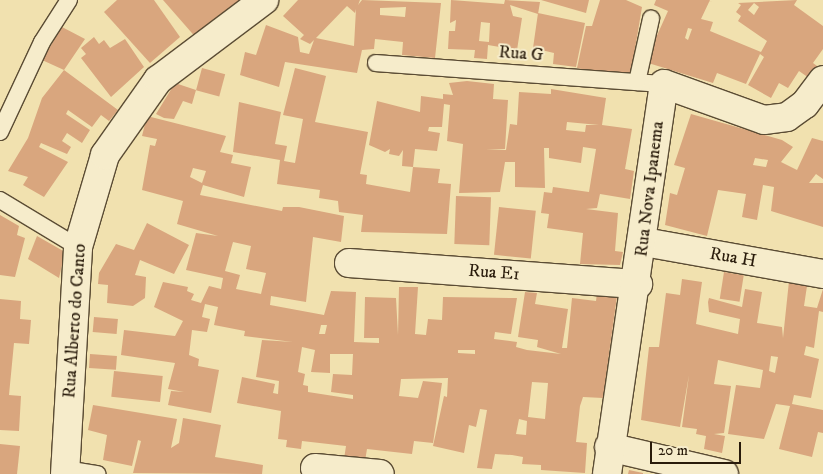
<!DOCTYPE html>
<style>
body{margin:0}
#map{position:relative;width:823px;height:474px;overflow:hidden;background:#f1e1af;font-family:"IM FELL DW Pica",serif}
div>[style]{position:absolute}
.building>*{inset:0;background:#d9a67e;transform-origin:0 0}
.roads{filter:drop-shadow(1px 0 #5b4c34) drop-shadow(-1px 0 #5b4c34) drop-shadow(0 1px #5b4c34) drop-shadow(0 -1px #5b4c34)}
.lane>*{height:16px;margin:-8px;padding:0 8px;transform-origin:8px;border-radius:8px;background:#f6eccb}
.street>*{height:28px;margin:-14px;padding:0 14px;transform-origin:14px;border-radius:14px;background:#f6eccb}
span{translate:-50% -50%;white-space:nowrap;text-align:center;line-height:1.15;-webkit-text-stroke:4px #f6eccb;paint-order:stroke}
.street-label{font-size:18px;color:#291b0b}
.scale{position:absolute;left:650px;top:442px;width:91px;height:22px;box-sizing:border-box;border:2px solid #291b0b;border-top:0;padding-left:6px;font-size:15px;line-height:18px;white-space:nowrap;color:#291b0b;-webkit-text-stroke:4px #f6eccb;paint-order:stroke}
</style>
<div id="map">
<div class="building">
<i style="clip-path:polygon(117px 0,154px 0,180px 37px,150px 63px,104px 12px)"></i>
<i style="clip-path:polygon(163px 0,246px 0,198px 40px)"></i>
<i style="clip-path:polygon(evenodd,298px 0,360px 0,358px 5px,362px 0,441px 3px,435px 58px,402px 55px,403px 42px,375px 39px,374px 49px,362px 50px,357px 73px,285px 62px,279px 87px,240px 75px,245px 52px,256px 55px,266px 25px,298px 37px,300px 52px,309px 54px,314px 40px,310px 44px,300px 39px,304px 35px,283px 16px,298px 0,347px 6px,355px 13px,356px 9px,354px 46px,316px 38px,347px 6px,298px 0,406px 7px,405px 17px,380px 15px,380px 8px,406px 7px)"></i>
<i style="clip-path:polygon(evenodd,451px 0,504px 4px,505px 0,540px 2px,538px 14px,510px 5px,513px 16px,522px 18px,517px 50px,488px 45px,487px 59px,474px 58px,475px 50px,448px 49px,449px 31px,455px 31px,456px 20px,450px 23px,451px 0,481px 22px,490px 23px,489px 42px,479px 41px,481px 22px)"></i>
<i style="clip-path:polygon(541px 0,589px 0,586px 13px)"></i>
<i style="clip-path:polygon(600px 0,626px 0,642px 7px,630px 79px,577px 68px,586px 26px,592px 26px)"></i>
<i style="clip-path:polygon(evenodd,656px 0,710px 0,701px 19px,713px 22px,710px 31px,761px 52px,767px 41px,738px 21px,741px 16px,736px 12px,741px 5px,738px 3px,797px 0,794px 5px,823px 26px,823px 49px,813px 63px,817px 66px,809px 78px,799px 71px,788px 88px,779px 83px,771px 98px,748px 85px,764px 57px,760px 54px,746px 84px,717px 73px,713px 83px,645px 62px,668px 11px,654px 5px,656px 0,754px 3px,759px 7px,754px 15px,748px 10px,754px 3px,656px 0,688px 28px,692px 29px,688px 40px,685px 38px,688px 28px)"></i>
<i style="clip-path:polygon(538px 13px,585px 23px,576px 67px,553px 64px,554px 53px,533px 48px)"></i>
<i style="clip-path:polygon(62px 27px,85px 39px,64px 70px,118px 110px,109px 121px,101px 115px,92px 127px,68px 110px,66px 114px,90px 130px,82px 143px,67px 133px,62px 141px,71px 147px,67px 154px,41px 143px,39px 147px,68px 162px,44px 197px,23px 185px,28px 177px,8px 171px,28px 138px,42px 98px,64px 70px,42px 60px)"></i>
<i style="clip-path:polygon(94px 37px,99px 44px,104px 40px,110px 48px,125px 39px,144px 67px,111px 97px,81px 58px,86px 54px,81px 48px)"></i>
<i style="left:202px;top:68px;width:24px;height:23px;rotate:15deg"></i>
<i style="clip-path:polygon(295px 68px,326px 76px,315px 122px,368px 132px,360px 174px,367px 175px,366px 184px,410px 192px,413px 167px,440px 169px,438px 183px,451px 184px,447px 234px,361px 232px,363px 215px,339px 212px,338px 201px,319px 198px,320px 190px,277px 184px,280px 160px,233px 152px,239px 102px,281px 112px,275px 144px,287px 146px,284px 161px,295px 163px,303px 119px,283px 115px)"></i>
<i style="clip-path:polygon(evenodd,467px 81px,494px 84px,493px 99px,508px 100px,505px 149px,486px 150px,506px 150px,510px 124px,517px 125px,519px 92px,551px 94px,551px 89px,606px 98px,602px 125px,632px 129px,625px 169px,634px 171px,630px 199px,600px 194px,597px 208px,586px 209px,618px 213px,615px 251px,623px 252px,620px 265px,580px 264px,583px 233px,547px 228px,549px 214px,541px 213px,544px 192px,552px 193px,553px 187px,589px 192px,596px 149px,583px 147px,581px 163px,549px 158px,549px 130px,549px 148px,544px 148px,545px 188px,515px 187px,515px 162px,505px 162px,500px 192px,459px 193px,463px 144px,447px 141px,450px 105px,444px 104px,442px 127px,429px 127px,428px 131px,440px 133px,437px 151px,415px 149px,413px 167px,402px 166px,403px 150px,399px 156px,389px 154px,390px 149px,385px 152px,369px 145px,377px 101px,420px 112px,421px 96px,443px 99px,443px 94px,453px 95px,449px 83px,467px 81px,567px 122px,599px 125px,586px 125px,585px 132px,566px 130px,567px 122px)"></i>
<i style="clip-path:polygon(175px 83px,196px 90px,192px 104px,183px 101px,174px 119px,164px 118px,156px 114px)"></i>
<i style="clip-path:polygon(evenodd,691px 114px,782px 140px,793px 147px,781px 162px,797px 170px,812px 138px,823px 141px,823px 179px,816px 174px,809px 183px,823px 183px,823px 227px,771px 211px,774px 187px,763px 185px,757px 220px,742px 217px,746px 194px,718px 190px,707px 236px,665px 225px,670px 193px,677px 195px,685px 168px,674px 165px,691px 114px,755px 158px,768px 160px,766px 167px,753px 165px,755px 158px)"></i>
<i style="clip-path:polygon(evenodd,147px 116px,226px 136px,220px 152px,233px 155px,231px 163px,251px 167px,244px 197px,203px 185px,200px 195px,282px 211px,283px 207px,299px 207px,344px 216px,341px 242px,313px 237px,306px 302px,271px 296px,270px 305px,324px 315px,331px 291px,356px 292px,354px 342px,379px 343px,379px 338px,364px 338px,365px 297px,396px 298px,398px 335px,399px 287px,418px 287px,415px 334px,426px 335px,428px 319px,442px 320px,443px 297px,517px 298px,511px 334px,495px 332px,494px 339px,517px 342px,516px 347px,527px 350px,561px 354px,537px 347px,538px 340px,518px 337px,525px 292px,537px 293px,535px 304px,568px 309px,562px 348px,567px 348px,572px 298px,596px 301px,597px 293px,617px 296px,603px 398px,583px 397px,580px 406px,576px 442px,587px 443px,585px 473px,541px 470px,541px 465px,522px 464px,523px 457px,512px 455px,495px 454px,492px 469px,477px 468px,487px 410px,480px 409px,476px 427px,469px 425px,464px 453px,433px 446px,444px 396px,447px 397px,448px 378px,401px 379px,399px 396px,418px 398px,423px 381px,442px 383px,433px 443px,414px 441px,412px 454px,367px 449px,365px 461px,344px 459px,346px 446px,302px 441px,301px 449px,286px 447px,287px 440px,278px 439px,281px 411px,237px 403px,242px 377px,275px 384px,273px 393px,278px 394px,279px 381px,256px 377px,262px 340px,293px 342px,244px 336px,245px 331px,214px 325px,218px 307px,205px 304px,202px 317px,210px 319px,207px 332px,192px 330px,189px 355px,199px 359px,198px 366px,219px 370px,211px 413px,168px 405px,171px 391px,184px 392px,168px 389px,175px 363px,121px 355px,124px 330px,175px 336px,183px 321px,154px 307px,163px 282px,188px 287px,187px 291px,194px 294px,191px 300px,201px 303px,209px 286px,221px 289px,223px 278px,186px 270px,196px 233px,218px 236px,177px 224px,183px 201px,142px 190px,150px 145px,155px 146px,157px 139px,142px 136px,147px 116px,193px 168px,206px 171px,202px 183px,190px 177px,193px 168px,147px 116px,233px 242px,251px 246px,246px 269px,266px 273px,261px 294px,236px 289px,240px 275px,225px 271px,233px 242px,147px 116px,321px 325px,327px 325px,325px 334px,319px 334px,321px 325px,147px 116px,302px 347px,315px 350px,311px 372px,330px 373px,330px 354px,353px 354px,352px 375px,333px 374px,331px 392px,353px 395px,353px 399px,308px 392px,308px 386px,303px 385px,305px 374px,298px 372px,302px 347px,147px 116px,458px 350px,475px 350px,475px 354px,458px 353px,458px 350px,147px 116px,532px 382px,548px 383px,545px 419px,528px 417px,532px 382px,147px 116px,519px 419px,527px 421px,526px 435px,516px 434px,519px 419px)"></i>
<i style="left:456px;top:196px;width:35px;height:48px;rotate:2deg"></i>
<i style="left:499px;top:207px;width:37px;height:48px;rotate:6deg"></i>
<i style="clip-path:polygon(0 215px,19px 226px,17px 235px,25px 238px,15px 277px,0 275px)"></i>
<i style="clip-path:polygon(147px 223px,189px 245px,174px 274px,140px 260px,135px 275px,146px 277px,145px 298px,133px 306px,107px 303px,108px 285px,98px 284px,99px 273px,116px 244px,134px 250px)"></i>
<i style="clip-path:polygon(37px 236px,65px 252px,59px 278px,28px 259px)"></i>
<i style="left:724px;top:272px;width:20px;height:27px;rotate:9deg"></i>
<i style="clip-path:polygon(evenodd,682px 279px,702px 282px,696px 324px,738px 334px,740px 319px,709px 312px,708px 302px,709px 298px,742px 307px,745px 289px,762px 292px,757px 323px,782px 327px,783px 338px,789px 281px,807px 286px,804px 306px,817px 308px,823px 289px,823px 312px,819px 311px,814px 348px,806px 346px,804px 355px,819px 359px,811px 398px,794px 395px,792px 404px,823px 410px,823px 433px,818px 432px,812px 457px,779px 449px,790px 406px,776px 404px,764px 439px,728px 434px,736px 385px,760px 388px,763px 370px,718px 360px,714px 384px,731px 386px,724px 433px,714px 434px,725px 436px,722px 453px,704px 449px,706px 436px,696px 434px,697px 429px,682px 427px,689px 375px,680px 427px,641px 420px,649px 347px,659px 347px,666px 293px,680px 295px,682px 279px,771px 356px,778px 357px,775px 373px,769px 371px,771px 356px)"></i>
<i style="clip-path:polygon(0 299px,21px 301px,20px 319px,31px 320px,29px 344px,14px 343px,9px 395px,21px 396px,19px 431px,0 430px)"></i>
<i style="left:94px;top:317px;width:24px;height:15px;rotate:5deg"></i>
<i style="left:90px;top:354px;width:27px;height:14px;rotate:4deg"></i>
<i style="left:114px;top:371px;width:49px;height:26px;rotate:6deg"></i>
<i style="clip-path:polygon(93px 405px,177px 419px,171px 448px,179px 443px,183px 418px,221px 425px,215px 457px,263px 465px,262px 474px,133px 473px,141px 441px,138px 440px,132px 466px,103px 460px,107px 435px,88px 430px)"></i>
<i style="clip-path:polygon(0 444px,20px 446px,17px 474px,0 474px)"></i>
<i style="clip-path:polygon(629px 470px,643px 473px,643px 474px,628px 474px)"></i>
</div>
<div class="roads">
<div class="lane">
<i style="left:376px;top:63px;width:289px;rotate:4.2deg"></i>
<i style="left:637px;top:82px;width:65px;rotate:-77.5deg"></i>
<i style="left:0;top:132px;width:99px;rotate:-65deg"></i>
<i style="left:42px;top:42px;width:50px;rotate:-57.3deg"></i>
<i style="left:0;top:200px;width:91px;rotate:31.1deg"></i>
<i style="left:65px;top:469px;width:33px;rotate:9deg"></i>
</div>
<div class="street">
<i style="left:644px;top:242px;width:182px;rotate:10.1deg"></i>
<i style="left:349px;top:263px;width:290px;rotate:4.2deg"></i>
<i style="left:609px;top:447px;width:118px;rotate:13.2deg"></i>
<i style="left:315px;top:468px;width:65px;rotate:5.3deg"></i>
<i style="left:65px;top:474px;width:227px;rotate:-86.7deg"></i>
<i style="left:78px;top:247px;width:96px;rotate:-73.6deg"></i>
<i style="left:105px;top:155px;width:92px;rotate:-54.8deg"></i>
<i style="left:158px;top:80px;width:133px;rotate:-37deg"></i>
<i style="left:607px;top:474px;width:394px;rotate:-81.7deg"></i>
<i style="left:664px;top:84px;width:106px;rotate:19.8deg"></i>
<i style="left:764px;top:120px;width:23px;rotate:-7deg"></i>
<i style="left:787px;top:117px;width:22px;rotate:-36deg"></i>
<i style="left:805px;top:104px;width:30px;rotate:-53deg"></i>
</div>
</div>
<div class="street-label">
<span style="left:521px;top:54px;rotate:4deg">Rua G</span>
<span style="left:650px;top:189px;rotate:-83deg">Rua Nova Ipanema</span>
<span style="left:733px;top:258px;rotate:10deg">Rua H</span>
<span style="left:494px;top:273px;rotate:4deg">Rua E1</span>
<span style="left:75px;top:321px;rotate:-86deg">Rua Alberto do Canto</span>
</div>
<div class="scale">20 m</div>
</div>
